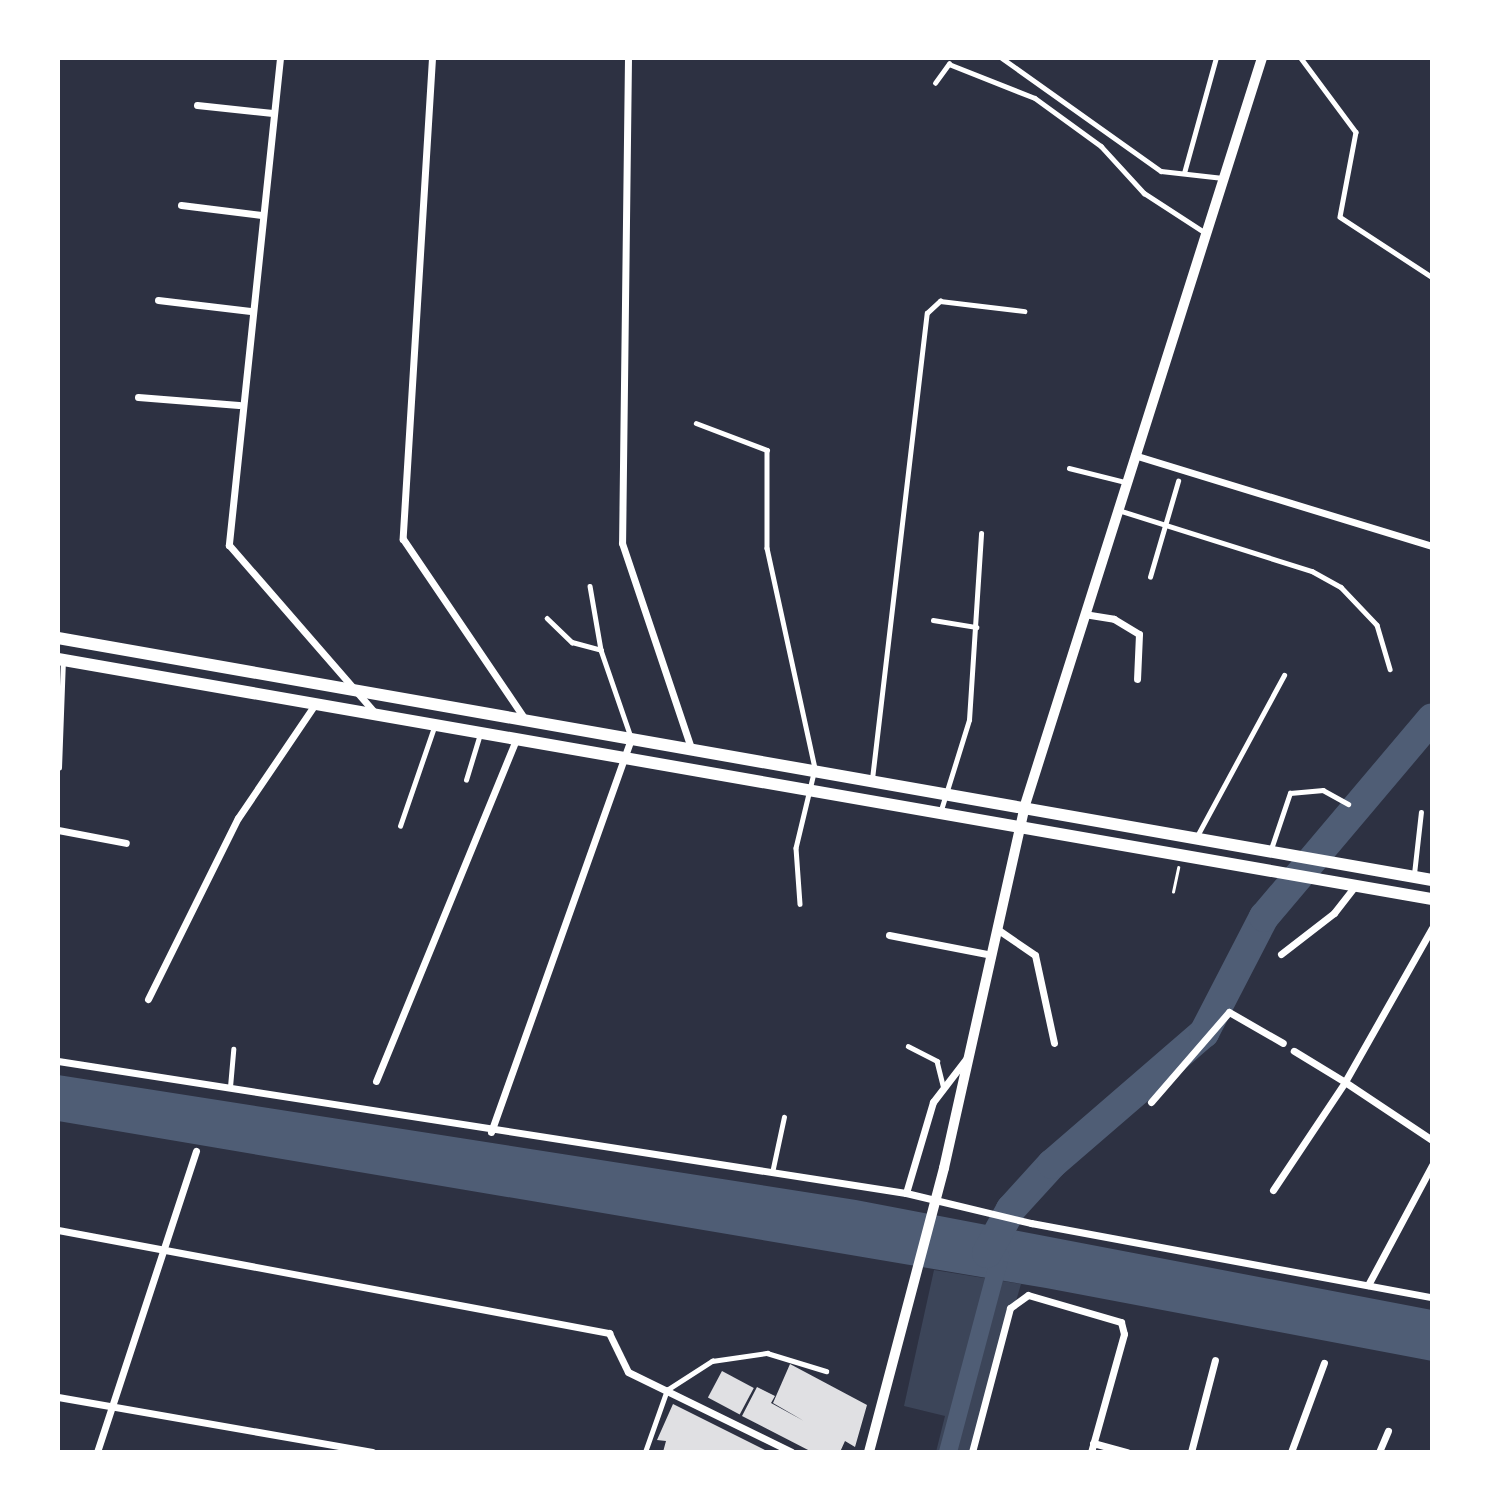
<!DOCTYPE html>
<style>
body{margin:0}
#map{position:relative;width:1490px;height:1510px;overflow:hidden;background:#2d3142;font-family:"Alegreya Sans",sans-serif}
div>[style]{position:absolute}
.green>*{inset:0;background:#3c4559}
.water>*{inset:0;background:#4f5d75}
.canal>*{height:18px;margin:-9px;padding:0 9px;transform-origin:9px;border-radius:9px;background:#4f5d75}
.river>*{height:30px;margin:-15px;padding:0 15px;transform-origin:15px;border-radius:15px;background:#4f5d75}
.building>*{inset:0;background:#e0e0e3;transform-origin:0 0}
.path>*{height:2.5px;margin:-1.25px;padding:0 1.25px;transform-origin:1.25px;border-radius:1.25px;background:#fff}
.service>*{height:4.5px;margin:-2.25px;padding:0 2.25px;transform-origin:2.25px;border-radius:2.25px;background:#fff}
.minor>*{height:7px;margin:-3.5px;padding:0 3.5px;transform-origin:3.5px;border-radius:3.5px;background:#fff}
.tertiary>*{height:10px;margin:-5px;padding:0 5px;transform-origin:5px;border-radius:5px;background:#fff}
.secondary>*{height:12px;margin:-6px;padding:0 6px;transform-origin:6px;border-radius:6px;background:#fff}
span{translate:-50% -50%;white-space:nowrap;text-align:center;line-height:1.15;-webkit-text-stroke:5px #fff;paint-order:stroke}
.frame{position:absolute;inset:0;border:60px solid #fff;pointer-events:none}
</style>
<div id="map">
<div class="green">
<i style="clip-path:polygon(934px 1270px,1021px 1284px,972px 1452px,936px 1452px,945px 1416px,904px 1406px)"></i>
</div>
<div class="water">
<i style="clip-path:polygon(58px 1075px,856px 1200px,1432px 1310px,1432px 1361px,1046px 1288px,58px 1121px)"></i>
</div>
<div class="canal">
<i style="left:948px;top:1452px;width:203px;rotate:-75.1deg"></i>
</div>
<div class="river">
<i style="left:987px;top:1253px;width:50px;rotate:-61.4deg"></i>
<i style="left:1011px;top:1209px;width:61px;rotate:-47.7deg"></i>
<i style="left:1052px;top:1164px;width:201px;rotate:-40.8deg"></i>
<i style="left:1204px;top:1033px;width:131px;rotate:-62.7deg"></i>
<i style="left:1264px;top:917px;width:260px;rotate:-49.8deg"></i>
</div>
<div class="building">
<i style="clip-path:polygon(790px 1364px,867px 1405px,855px 1447px,845px 1441px,840px 1452px,812px 1452px,742px 1416px,757px 1387px,775px 1396px,771px 1403px,804px 1421px,773px 1403px)"></i>
<i style="left:722px;top:1371px;width:36px;height:30px;rotate:28deg"></i>
<i style="clip-path:polygon(673px 1404px,769px 1452px,663px 1452px,666px 1441px,657px 1440px)"></i>
</div>
<div class="path">
<i style="left:1173px;top:892px;width:25px;rotate:-78deg"></i>
</div>
<div class="service">
<i style="left:1002px;top:58px;width:195px;rotate:35.4deg"></i>
<i style="left:1161px;top:171px;width:62px;rotate:6.4deg"></i>
<i style="left:1301px;top:58px;width:92px;rotate:53.4deg"></i>
<i style="left:1356px;top:132px;width:86px;rotate:100.7deg"></i>
<i style="left:1340px;top:217px;width:110px;rotate:33.1deg"></i>
<i style="left:935px;top:83px;width:24px;rotate:-54deg"></i>
<i style="left:949px;top:64px;width:92px;rotate:21.6deg"></i>
<i style="left:1035px;top:98px;width:82px;rotate:36deg"></i>
<i style="left:1101px;top:146px;width:64px;rotate:47.5deg"></i>
<i style="left:1144px;top:193px;width:72px;rotate:33deg"></i>
<i style="left:1184px;top:173px;width:119px;rotate:-74.5deg"></i>
<i style="left:696px;top:423px;width:76px;rotate:20.8deg"></i>
<i style="left:767px;top:450px;width:98px;rotate:90deg"></i>
<i style="left:767px;top:548px;width:226px;rotate:77.7deg"></i>
<i style="left:815px;top:769px;width:81px;rotate:103.5deg"></i>
<i style="left:796px;top:848px;width:56px;rotate:85.9deg"></i>
<i style="left:1069px;top:468px;width:58px;rotate:14deg"></i>
<i style="left:1118px;top:510px;width:203px;rotate:17.5deg"></i>
<i style="left:1312px;top:571px;width:33px;rotate:29deg"></i>
<i style="left:1341px;top:587px;width:52px;rotate:46.5deg"></i>
<i style="left:1377px;top:625px;width:46px;rotate:73.5deg"></i>
<i style="left:1150px;top:577px;width:100px;rotate:-73.7deg"></i>
<i style="left:590px;top:586px;width:65px;rotate:80.2deg"></i>
<i style="left:601px;top:650px;width:92px;rotate:71deg"></i>
<i style="left:547px;top:618px;width:35px;rotate:44deg"></i>
<i style="left:572px;top:642px;width:30px;rotate:15deg"></i>
<i style="left:933px;top:620px;width:44px;rotate:9.2deg"></i>
<i style="left:59px;top:768px;width:107px;rotate:-87.9deg"></i>
<i style="left:872px;top:779px;width:469px;rotate:-83.3deg"></i>
<i style="left:927px;top:313px;width:18px;rotate:-43deg"></i>
<i style="left:940px;top:301px;width:85px;rotate:6.8deg"></i>
<i style="left:466px;top:780px;width:48px;rotate:-73.1deg"></i>
<i style="left:941px;top:810px;width:94px;rotate:-72.7deg"></i>
<i style="left:969px;top:720px;width:187px;rotate:-86.3deg"></i>
<i style="left:400px;top:826px;width:105px;rotate:-71deg"></i>
<i style="left:1196px;top:838px;width:185px;rotate:-61.6deg"></i>
<i style="left:1271px;top:849px;width:59px;rotate:-71.3deg"></i>
<i style="left:1290px;top:793px;width:33px;rotate:-5deg"></i>
<i style="left:1323px;top:790px;width:29px;rotate:29deg"></i>
<i style="left:1414px;top:874px;width:62px;rotate:-83.6deg"></i>
<i style="left:908px;top:1046px;width:33px;rotate:27deg"></i>
<i style="left:937px;top:1061px;width:25px;rotate:76deg"></i>
<i style="left:230px;top:1087px;width:38px;rotate:-85deg"></i>
<i style="left:772px;top:1173px;width:57px;rotate:-77.9deg"></i>
<i style="left:645px;top:1452px;width:66px;rotate:-70.5deg"></i>
<i style="left:667px;top:1390px;width:54px;rotate:-32.8deg"></i>
<i style="left:712px;top:1361px;width:56px;rotate:-8.3deg"></i>
<i style="left:767px;top:1353px;width:62px;rotate:17deg"></i>
</div>
<div class="minor">
<i style="left:280px;top:58px;width:490px;rotate:96deg"></i>
<i style="left:229px;top:545px;width:223px;rotate:49deg"></i>
<i style="left:432px;top:58px;width:482px;rotate:93.5deg"></i>
<i style="left:403px;top:539px;width:217px;rotate:55.9deg"></i>
<i style="left:628px;top:58px;width:485px;rotate:90.7deg"></i>
<i style="left:622px;top:543px;width:216px;rotate:71.4deg"></i>
<i style="left:197px;top:105px;width:76px;rotate:6deg"></i>
<i style="left:181px;top:205px;width:81px;rotate:7.1deg"></i>
<i style="left:158px;top:300px;width:93px;rotate:6.8deg"></i>
<i style="left:138px;top:397px;width:101px;rotate:4.5deg"></i>
<i style="left:1134px;top:455px;width:312px;rotate:17deg"></i>
<i style="left:1084px;top:614px;width:30px;rotate:9deg"></i>
<i style="left:1114px;top:619px;width:29px;rotate:31deg"></i>
<i style="left:1139px;top:634px;width:45px;rotate:92.5deg"></i>
<i style="left:58px;top:830px;width:69px;rotate:10.8deg"></i>
<i style="left:1432px;top:928px;width:177px;rotate:119.5deg"></i>
<i style="left:1345px;top:1082px;width:105px;rotate:33.7deg"></i>
<i style="left:997px;top:929px;width:46px;rotate:34.4deg"></i>
<i style="left:1035px;top:955px;width:90px;rotate:77.8deg"></i>
<i style="left:889px;top:935px;width:105px;rotate:11deg"></i>
<i style="left:1281px;top:954px;width:67px;rotate:-37.7deg"></i>
<i style="left:1334px;top:913px;width:34px;rotate:-52deg"></i>
<i style="left:148px;top:999px;width:202px;rotate:-63.6deg"></i>
<i style="left:238px;top:818px;width:139px;rotate:-55.9deg"></i>
<i style="left:58px;top:1061px;width:858px;rotate:8.85deg"></i>
<i style="left:906px;top:1193px;width:129px;rotate:13.5deg"></i>
<i style="left:1031px;top:1223px;width:408px;rotate:10.5deg"></i>
<i style="left:376px;top:1081px;width:371px;rotate:-67.7deg"></i>
<i style="left:1151px;top:1102px;width:119px;rotate:-49.1deg"></i>
<i style="left:1229px;top:1012px;width:62px;rotate:29.9deg"></i>
<i style="left:491px;top:1132px;width:418px;rotate:-70.4deg"></i>
<i style="left:1273px;top:1190px;width:130px;rotate:-56.3deg"></i>
<i style="left:1345px;top:1082px;width:60px;rotate:-148.7deg"></i>
<i style="left:906px;top:1193px;width:95px;rotate:-73.5deg"></i>
<i style="left:933px;top:1102px;width:54px;rotate:-52.5deg"></i>
<i style="left:58px;top:1230px;width:561px;rotate:10.59deg"></i>
<i style="left:609px;top:1333px;width:43px;rotate:64deg"></i>
<i style="left:628px;top:1372px;width:182px;rotate:26deg"></i>
<i style="left:1368px;top:1285px;width:136px;rotate:-61.9deg"></i>
<i style="left:58px;top:1397px;width:319px;rotate:9.9deg"></i>
<i style="left:1093px;top:1443px;width:35px;rotate:15deg"></i>
<i style="left:97px;top:1452px;width:317px;rotate:-71.8deg"></i>
<i style="left:972px;top:1452px;width:149px;rotate:-75.2deg"></i>
<i style="left:1010px;top:1308px;width:22px;rotate:-36deg"></i>
<i style="left:1028px;top:1295px;width:97px;rotate:16.2deg"></i>
<i style="left:1121px;top:1322px;width:12px;rotate:76deg"></i>
<i style="left:1124px;top:1334px;width:123px;rotate:105.6deg"></i>
<i style="left:1191px;top:1452px;width:95px;rotate:-75.4deg"></i>
<i style="left:1291px;top:1452px;width:95px;rotate:-69.7deg"></i>
<i style="left:1379px;top:1452px;width:23px;rotate:-67deg"></i>
</div>
<div class="tertiary">
<i style="left:869px;top:1452px;width:294px;rotate:-75.2deg"></i>
<i style="left:944px;top:1168px;width:372px;rotate:-77.4deg"></i>
<i style="left:1025px;top:805px;width:784px;rotate:-72.4deg"></i>
</div>
<div class="secondary">
<i style="left:58px;top:638px;width:1395px;rotate:9.99deg"></i>
<i style="left:58px;top:659px;width:1395px;rotate:9.91deg"></i>
</div>
<div class="frame"></div>
</div>
